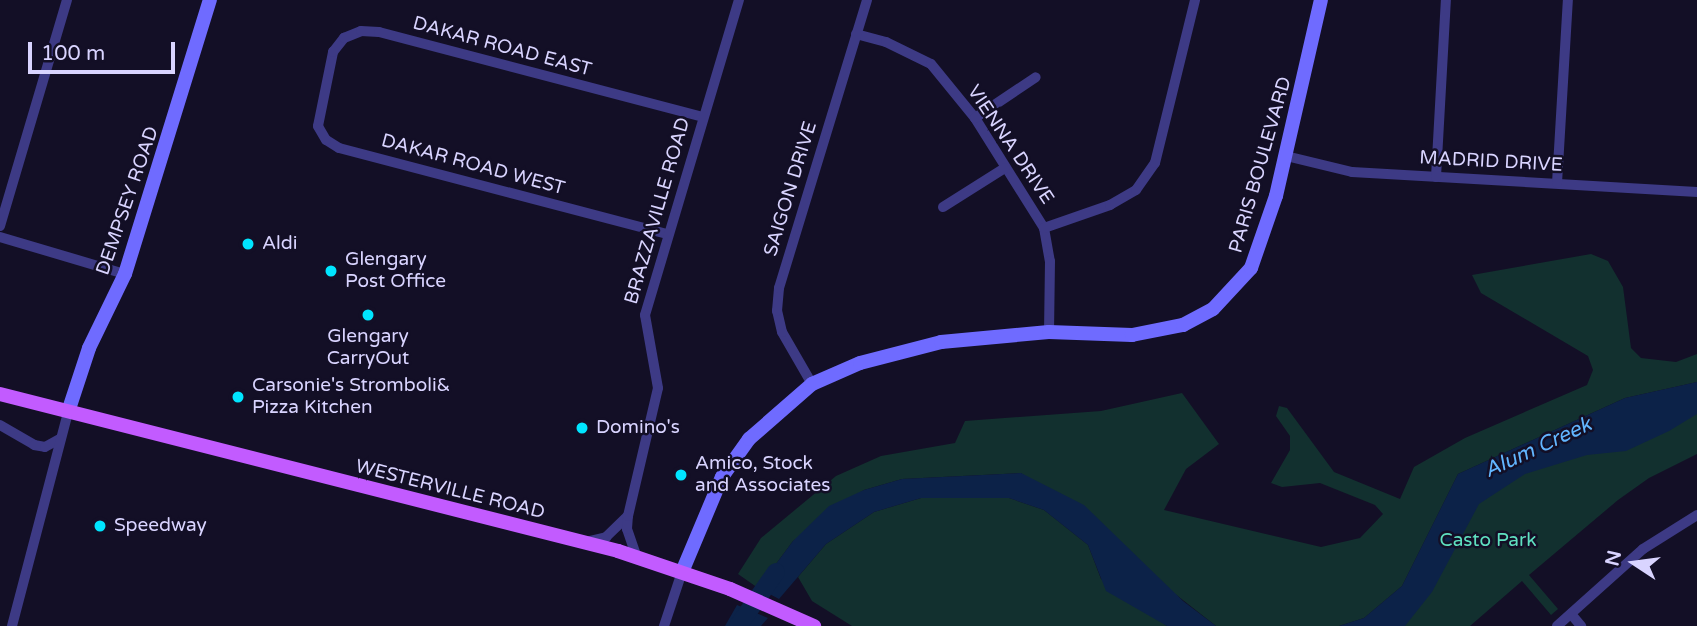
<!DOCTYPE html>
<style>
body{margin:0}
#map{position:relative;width:1697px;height:626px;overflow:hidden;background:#130f26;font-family:"Varela Round",sans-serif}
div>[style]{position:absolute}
.green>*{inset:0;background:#12302f}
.water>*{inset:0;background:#0c2248}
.river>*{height:18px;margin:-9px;padding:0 9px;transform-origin:9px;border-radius:9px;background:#0c2248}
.street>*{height:10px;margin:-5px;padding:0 5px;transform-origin:5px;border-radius:5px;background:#3d3a85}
.secondary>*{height:14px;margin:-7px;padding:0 7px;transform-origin:7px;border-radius:7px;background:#6f6bff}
.primary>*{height:14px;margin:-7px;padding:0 7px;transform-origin:7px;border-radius:7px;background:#c25bff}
.dots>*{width:19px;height:19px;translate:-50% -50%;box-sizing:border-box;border:4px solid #130f26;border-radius:50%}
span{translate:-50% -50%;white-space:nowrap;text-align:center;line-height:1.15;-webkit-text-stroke:5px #130f26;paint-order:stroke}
.street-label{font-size:19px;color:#d9d4ff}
.poi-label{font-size:19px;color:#d9d4ff}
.left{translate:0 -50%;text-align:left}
.park-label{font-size:19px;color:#5fe0c0}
.water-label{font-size:21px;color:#62b6ff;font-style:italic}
.north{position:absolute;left:1599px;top:528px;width:70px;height:70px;-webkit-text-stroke:5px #130f26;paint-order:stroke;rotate:283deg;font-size:19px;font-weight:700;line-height:28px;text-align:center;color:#d9d4ff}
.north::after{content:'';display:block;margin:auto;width:24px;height:32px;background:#d9d4ff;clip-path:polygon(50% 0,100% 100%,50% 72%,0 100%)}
.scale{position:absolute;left:28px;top:42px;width:147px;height:32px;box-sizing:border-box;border:4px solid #d9d4ff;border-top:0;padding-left:9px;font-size:21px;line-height:24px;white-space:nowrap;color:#d9d4ff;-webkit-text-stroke:5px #130f26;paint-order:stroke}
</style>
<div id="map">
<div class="green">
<i style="clip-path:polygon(1591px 254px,1608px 261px,1623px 287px,1631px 348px,1641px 358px,1676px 362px,1697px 354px,1697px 382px,1625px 398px,1458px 474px,1402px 586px,1364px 618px,1339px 626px,1216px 626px,1021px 473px,902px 479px,864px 490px,793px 541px,758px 588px,738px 574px,761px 538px,836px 476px,881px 456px,955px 443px,965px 421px,1101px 411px,1182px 393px,1219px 444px,1186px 469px,1164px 510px,1321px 547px,1360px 538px,1383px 514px,1375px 505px,1320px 483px,1282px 487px,1271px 483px,1290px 450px,1290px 436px,1276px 416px,1279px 406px,1287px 408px,1334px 472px,1400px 499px,1414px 467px,1465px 438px,1587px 385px,1593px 370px,1588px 356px,1481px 293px,1472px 275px)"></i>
<i style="clip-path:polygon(1697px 399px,1697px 454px,1649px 478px,1618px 500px,1529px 575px,1558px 609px,1551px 615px,1522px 581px,1470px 626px,1361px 626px,1416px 579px,1447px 501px)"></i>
<i style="clip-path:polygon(961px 495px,1009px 498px,1044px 510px,1088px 545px,1101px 579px,1167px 626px,852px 626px,812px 601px,798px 577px,826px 544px,874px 512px,921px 498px)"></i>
</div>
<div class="water">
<i style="clip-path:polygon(1697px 382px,1697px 414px,1669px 431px,1626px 451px,1587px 455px,1525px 474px,1479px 504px,1432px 592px,1405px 626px,1339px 626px,1364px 618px,1402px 586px,1458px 474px,1625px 398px)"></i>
<i style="clip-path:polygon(1021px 473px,1084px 505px,1183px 601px,1216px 626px,1167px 626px,1106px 591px,1088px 545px,1044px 510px,1009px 498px,921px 498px,874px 512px,826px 544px,779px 599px,758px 588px,793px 541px,829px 506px,864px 490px,902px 479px)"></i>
<i style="clip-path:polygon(737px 605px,768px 618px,761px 626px,725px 626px)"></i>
</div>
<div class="river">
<i style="left:738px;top:626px;width:66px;rotate:-54.9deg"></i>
</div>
<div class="street">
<i style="left:856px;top:34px;width:31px;rotate:15deg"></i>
<i style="left:886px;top:42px;width:50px;rotate:26.1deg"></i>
<i style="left:931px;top:64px;width:70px;rotate:50.8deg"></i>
<i style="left:975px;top:118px;width:130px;rotate:57.9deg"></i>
<i style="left:1044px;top:228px;width:34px;rotate:80deg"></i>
<i style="left:1050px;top:261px;width:71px;rotate:90.8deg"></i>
<i style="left:975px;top:118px;width:73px;rotate:-33.9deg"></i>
<i style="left:1286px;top:156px;width:68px;rotate:13.6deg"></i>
<i style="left:1352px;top:172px;width:346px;rotate:3.3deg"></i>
<i style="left:1436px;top:177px;width:177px;rotate:-86.8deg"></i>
<i style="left:1557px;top:183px;width:183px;rotate:-86.6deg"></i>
<i style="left:943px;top:207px;width:73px;rotate:-32.2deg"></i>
<i style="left:0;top:226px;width:236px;rotate:-73.5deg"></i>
<i style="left:1044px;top:228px;width:70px;rotate:-19.2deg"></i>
<i style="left:1110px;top:205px;width:30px;rotate:-30deg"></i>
<i style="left:1136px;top:190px;width:33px;rotate:-55deg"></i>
<i style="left:1155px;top:163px;width:168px;rotate:-76.2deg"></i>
<i style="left:667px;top:234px;width:339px;rotate:-165.3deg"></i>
<i style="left:339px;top:148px;width:15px;rotate:-148deg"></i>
<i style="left:326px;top:140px;width:16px;rotate:-120deg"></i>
<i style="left:318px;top:126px;width:76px;rotate:-78.5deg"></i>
<i style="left:333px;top:52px;width:18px;rotate:-52deg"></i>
<i style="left:344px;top:38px;width:18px;rotate:-22deg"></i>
<i style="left:361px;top:31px;width:18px;rotate:3deg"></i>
<i style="left:379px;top:32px;width:335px;rotate:14.7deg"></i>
<i style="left:0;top:237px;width:130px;rotate:16.5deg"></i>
<i style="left:812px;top:384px;width:60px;rotate:-120deg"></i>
<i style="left:782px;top:332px;width:22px;rotate:-103deg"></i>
<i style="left:777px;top:311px;width:23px;rotate:-85deg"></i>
<i style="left:779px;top:288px;width:301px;rotate:-73deg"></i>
<i style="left:0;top:425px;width:39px;rotate:30deg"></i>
<i style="left:34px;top:445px;width:11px;rotate:10deg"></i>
<i style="left:45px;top:447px;width:18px;rotate:-29deg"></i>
<i style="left:585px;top:542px;width:22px;rotate:-13deg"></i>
<i style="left:606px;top:537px;width:30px;rotate:-44deg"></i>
<i style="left:637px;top:558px;width:31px;rotate:-109deg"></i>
<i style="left:627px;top:529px;width:13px;rotate:-86deg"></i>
<i style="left:628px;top:516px;width:131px;rotate:-76.8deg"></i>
<i style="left:658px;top:388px;width:74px;rotate:-100.1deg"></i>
<i style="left:645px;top:315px;width:329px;rotate:-73.4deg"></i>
<i style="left:1571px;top:614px;width:16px;rotate:50deg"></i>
<i style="left:12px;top:626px;width:224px;rotate:-75.3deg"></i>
<i style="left:664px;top:626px;width:57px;rotate:-71.6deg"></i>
<i style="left:1557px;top:626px;width:115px;rotate:-41.8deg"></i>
<i style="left:1643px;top:549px;width:64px;rotate:-32.2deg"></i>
</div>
<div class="secondary">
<i style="left:69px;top:409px;width:64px;rotate:-71.8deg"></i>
<i style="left:89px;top:348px;width:82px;rotate:-64.1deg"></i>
<i style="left:125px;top:274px;width:287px;rotate:-72.8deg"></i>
<i style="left:682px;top:572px;width:103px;rotate:-67.2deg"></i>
<i style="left:722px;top:477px;width:47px;rotate:-54.6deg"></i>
<i style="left:749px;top:439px;width:84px;rotate:-41.1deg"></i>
<i style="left:812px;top:384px;width:52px;rotate:-23.6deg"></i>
<i style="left:860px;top:363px;width:84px;rotate:-14.5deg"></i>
<i style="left:941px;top:342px;width:108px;rotate:-5.3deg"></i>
<i style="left:1049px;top:332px;width:83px;rotate:2.1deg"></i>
<i style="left:1132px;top:335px;width:52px;rotate:-11.1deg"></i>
<i style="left:1183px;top:325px;width:34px;rotate:-28deg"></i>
<i style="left:1213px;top:309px;width:56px;rotate:-47.2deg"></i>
<i style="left:1251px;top:268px;width:76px;rotate:-70.9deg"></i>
<i style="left:1276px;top:196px;width:201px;rotate:-77.1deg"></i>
</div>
<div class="primary">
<i style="left:0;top:394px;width:638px;rotate:14.25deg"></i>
<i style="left:618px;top:551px;width:118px;rotate:18.7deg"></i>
<i style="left:730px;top:589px;width:92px;rotate:23.8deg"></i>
</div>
<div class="dots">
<i style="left:248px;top:244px;background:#00e5ff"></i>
<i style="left:331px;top:271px;background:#00e5ff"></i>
<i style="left:368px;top:315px;background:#00e5ff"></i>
<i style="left:238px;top:397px;background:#00e5ff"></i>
<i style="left:582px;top:428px;background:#00e5ff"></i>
<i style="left:681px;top:475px;background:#00e5ff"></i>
<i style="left:100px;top:526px;background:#00e5ff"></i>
</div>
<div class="street-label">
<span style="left:502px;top:47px;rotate:15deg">DAKAR ROAD EAST</span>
<span style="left:1010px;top:145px;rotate:56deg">VIENNA DRIVE</span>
<span style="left:1491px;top:162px;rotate:3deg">MADRID DRIVE</span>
<span style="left:473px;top:165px;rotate:15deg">DAKAR ROAD WEST</span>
<span style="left:1261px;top:165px;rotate:-74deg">PARIS BOULEVARD</span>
<span style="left:791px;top:189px;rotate:-73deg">SAIGON DRIVE</span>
<span style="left:128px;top:201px;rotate:-71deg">DEMPSEY ROAD</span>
<span style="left:658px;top:211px;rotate:-74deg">BRAZZAVILLE ROAD</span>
<span style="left:450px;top:490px;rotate:14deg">WESTERVILLE ROAD</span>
</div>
<div class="poi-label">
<span class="left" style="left:262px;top:244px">Aldi</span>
<span class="left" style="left:345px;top:271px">Glengary<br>Post Office</span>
<span style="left:368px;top:348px">Glengary<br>CarryOut</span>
<span class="left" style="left:252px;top:397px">Carsonie's Stromboli&amp;<br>Pizza Kitchen</span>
<span class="left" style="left:596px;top:428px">Domino's</span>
<span class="left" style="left:695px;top:475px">Amico, Stock<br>and Associates</span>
<span class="left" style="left:114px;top:526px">Speedway</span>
</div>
<div class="park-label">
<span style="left:1488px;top:541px">Casto Park</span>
</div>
<div class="water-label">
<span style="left:1538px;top:448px;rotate:-25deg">Alum Creek</span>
</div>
<div class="north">N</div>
<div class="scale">100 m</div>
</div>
